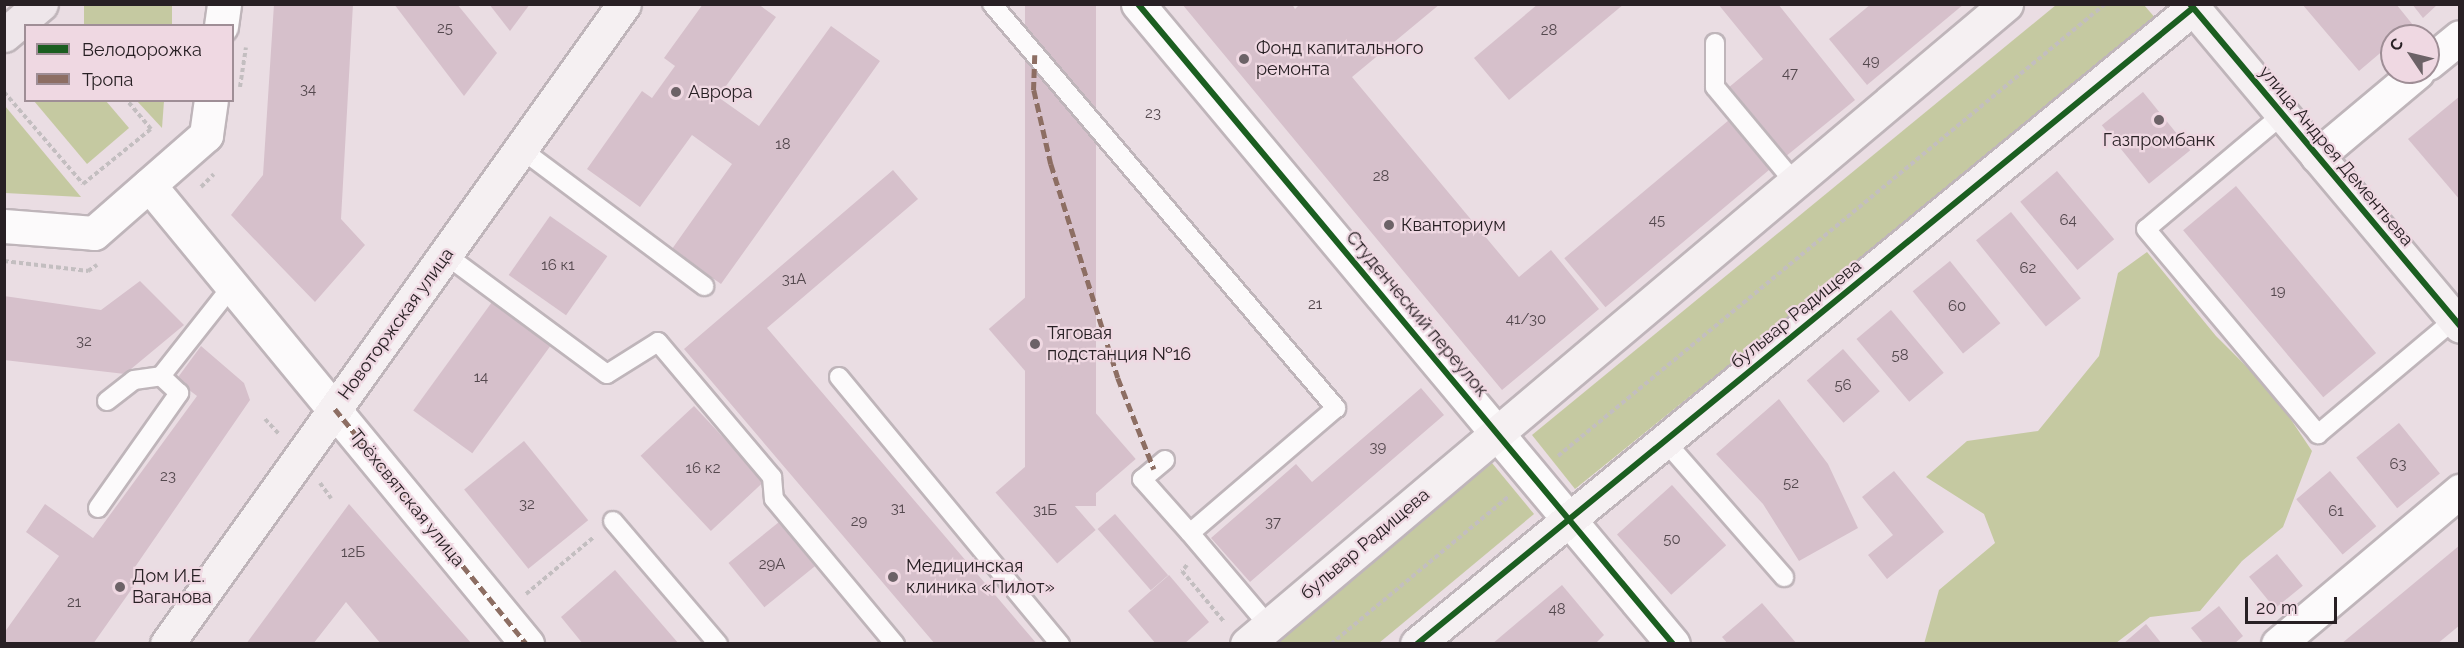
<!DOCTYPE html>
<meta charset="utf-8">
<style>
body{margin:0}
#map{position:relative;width:2464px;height:648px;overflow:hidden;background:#eadde3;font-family:Raleway,sans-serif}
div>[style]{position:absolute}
.green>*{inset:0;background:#c5c9a1;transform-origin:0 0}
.building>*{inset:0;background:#d6c0cb;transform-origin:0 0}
.path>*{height:4px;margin-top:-2px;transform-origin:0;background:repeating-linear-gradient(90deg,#c3bec0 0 4.5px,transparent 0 7.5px)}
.roads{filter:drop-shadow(2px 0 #bfb5ba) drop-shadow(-2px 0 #bfb5ba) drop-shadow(0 2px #bfb5ba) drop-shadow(0 -2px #bfb5ba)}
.lane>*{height:18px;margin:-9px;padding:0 9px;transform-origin:9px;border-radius:9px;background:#fcfafb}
.street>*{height:33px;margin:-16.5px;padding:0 16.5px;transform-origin:16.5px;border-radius:16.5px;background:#fcfafb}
.secondary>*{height:33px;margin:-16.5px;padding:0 16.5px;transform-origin:16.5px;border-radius:16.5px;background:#f5f0f2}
.primary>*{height:33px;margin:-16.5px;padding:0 16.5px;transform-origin:16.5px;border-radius:16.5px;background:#eee6ea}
.quiet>*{height:4.5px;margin-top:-2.25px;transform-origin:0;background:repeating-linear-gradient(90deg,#8d6e63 0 9px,transparent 0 13.5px)}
.cycleway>*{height:6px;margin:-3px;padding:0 3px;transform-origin:3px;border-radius:3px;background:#1b5e20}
.dots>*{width:16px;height:16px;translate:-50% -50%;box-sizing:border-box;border:3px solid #efd8e2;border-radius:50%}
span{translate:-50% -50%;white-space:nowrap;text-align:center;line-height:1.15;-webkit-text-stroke:4.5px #efd8e2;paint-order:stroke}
.number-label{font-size:15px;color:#54484e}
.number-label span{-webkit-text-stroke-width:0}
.poi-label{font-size:18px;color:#282024}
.left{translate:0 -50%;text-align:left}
.street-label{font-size:18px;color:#282024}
.frame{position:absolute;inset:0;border:6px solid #282024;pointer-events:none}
.legend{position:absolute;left:24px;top:24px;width:210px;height:78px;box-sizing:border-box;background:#efd8e2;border:2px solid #9f8e96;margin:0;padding:8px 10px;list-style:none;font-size:18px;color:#282024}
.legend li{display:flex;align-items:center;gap:12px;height:30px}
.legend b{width:30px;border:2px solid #9f8e96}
.north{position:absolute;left:2380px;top:24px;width:60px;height:60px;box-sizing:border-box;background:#efd8e2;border:2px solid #9f8e96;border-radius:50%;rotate:305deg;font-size:16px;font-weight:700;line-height:24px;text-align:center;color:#282024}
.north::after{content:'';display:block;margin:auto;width:21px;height:27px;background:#6c6267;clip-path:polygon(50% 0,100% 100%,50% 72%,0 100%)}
.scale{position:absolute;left:2245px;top:597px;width:92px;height:27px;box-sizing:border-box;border:3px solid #282024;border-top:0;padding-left:8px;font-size:18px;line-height:21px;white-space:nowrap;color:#282024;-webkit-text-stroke:4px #efd8e2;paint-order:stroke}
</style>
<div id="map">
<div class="green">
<i style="left:84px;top:5px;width:88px;height:20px"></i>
<i style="clip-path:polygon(2056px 5px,2144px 5px,2157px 20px,1575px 489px,1532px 435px)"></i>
<i style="clip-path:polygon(34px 101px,106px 101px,129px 128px,87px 164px)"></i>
<i style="clip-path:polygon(137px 101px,164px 101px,162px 128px)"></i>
<i style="clip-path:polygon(5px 106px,81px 197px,5px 193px)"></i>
<i style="clip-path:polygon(2147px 252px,2216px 336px,2273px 393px,2312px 451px,2283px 527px,2242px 561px,2200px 611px,2150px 617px,2116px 643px,1924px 644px,1939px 590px,1995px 543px,1984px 514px,1926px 477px,1967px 441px,2038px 431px,2099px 356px,2118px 273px)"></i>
<i style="clip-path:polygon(1492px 463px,1534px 514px,1379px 643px,1275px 643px)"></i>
</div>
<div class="building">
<i style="clip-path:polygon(274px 4px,353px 4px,341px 219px,365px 245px,315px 302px,231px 215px,263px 175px)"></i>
<i style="clip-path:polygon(394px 4px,457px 4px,497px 53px,464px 96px)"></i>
<i style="clip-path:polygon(489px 4px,530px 4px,510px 31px)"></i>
<i style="clip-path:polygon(703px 4px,758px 4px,776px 17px,718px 97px,759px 126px,831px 26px,880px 61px,721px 284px,672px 249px,732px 164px,692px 135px,640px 207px,587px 169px,642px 91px,652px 98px,675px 66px,664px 58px)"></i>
<i style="left:1025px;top:4px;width:71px;height:502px"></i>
<i style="clip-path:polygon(1182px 4px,1292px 4px,1295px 9px,1300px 4px,1440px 4px,1352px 77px,1519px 277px,1551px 250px,1599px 309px,1502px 390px)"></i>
<i style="clip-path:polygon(1538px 4px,1624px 4px,1509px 100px,1474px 58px)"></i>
<i style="clip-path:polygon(1718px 4px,1778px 4px,1855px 100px,1785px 157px,1728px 88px,1763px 59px)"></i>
<i style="clip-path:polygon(1871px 4px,1964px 4px,1867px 85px,1829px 39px)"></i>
<i style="clip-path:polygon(2302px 4px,2396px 4px,2413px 25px,2400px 36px,2392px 36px,2392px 43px,2359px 71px)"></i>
<i style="clip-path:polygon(2412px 4px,2438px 4px,2423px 18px)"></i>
<i style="left:2143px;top:92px;width:75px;height:53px;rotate:51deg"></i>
<i style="clip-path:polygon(2460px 96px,2460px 200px,2408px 139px)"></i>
<i style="left:1729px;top:120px;width:64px;height:215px;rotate:50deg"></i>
<i style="clip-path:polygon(893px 170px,918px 199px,767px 328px,1037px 644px,935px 644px,684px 349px)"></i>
<i style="left:2057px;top:171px;width:89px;height:48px;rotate:50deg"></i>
<i style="left:2236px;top:186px;width:218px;height:69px;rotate:50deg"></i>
<i style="left:2011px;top:212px;width:111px;height:45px;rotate:51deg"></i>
<i style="left:550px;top:216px;width:70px;height:72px;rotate:35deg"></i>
<i style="left:1950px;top:261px;width:80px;height:48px;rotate:51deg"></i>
<i style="clip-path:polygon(140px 281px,184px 325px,125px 374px,4px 360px,4px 296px,101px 310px)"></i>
<i style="left:1028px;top:295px;width:84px;height:52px;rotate:49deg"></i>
<i style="left:492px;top:302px;width:73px;height:134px;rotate:36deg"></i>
<i style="left:1891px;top:310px;width:82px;height:45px;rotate:50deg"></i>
<i style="clip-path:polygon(201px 346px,244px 383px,250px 400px,135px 567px,143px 573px,93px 644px,4px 644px,4px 633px,59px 556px,26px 532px,45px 504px,93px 538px,197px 396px,176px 380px)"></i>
<i style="left:1843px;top:349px;width:56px;height:48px;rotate:49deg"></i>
<i style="left:1074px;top:388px;width:94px;height:52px;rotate:49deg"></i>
<i style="clip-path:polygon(1421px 388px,1444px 415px,1250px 582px,1211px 538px,1296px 464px,1312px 482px)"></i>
<i style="clip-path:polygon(1779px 399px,1828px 464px,1858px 528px,1799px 561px,1763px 504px,1716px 454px)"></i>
<i style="left:694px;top:406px;width:103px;height:73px;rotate:47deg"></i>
<i style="left:2399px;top:423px;width:65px;height:55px;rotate:51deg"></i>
<i style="left:524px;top:441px;width:102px;height:77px;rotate:51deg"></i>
<i style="left:1034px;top:459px;width:94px;height:51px;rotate:49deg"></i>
<i style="clip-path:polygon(1894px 471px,1944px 532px,1887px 579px,1868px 555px,1893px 535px,1862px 497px)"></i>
<i style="left:2330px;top:471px;width:72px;height:44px;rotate:50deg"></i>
<i style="left:1672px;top:485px;width:81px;height:74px;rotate:48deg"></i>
<i style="clip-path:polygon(349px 504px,472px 644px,381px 644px,346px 602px,313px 644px,246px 644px)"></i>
<i style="left:1115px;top:514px;width:81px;height:23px;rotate:49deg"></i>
<i style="left:779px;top:522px;width:57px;height:65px;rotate:51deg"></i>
<i style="clip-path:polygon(2460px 545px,2460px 625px,2437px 644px,2341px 644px)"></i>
<i style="left:2277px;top:554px;width:41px;height:36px;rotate:51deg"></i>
<i style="clip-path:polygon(615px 570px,679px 644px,583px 644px,561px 617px)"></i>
<i style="clip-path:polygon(1169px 575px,1209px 622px,1184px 644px,1156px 644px,1128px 611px)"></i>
<i style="clip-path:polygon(1562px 585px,1604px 635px,1595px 644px,1492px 644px)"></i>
<i style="clip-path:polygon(1762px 603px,1797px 644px,1728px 644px,1722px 637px)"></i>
<i style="clip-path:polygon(2219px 606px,2243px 636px,2234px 644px,2204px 644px,2191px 628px)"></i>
<i style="clip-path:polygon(2146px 624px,2162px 644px,2123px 644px)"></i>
</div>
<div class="path">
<i style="left:240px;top:87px;width:40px;rotate:-81.5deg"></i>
<i style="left:4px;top:92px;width:121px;rotate:49.3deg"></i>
<i style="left:83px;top:184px;width:87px;rotate:-39deg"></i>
<i style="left:151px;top:129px;width:38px;rotate:-130deg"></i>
<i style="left:201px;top:187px;width:18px;rotate:-45deg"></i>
<i style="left:4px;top:261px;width:85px;rotate:6.8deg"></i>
<i style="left:88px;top:271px;width:11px;rotate:-34deg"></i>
<i style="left:265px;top:419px;width:21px;rotate:47deg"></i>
<i style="left:1558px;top:456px;width:710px;rotate:-39.57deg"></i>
<i style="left:320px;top:483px;width:19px;rotate:54deg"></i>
<i style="left:1187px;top:565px;width:8px;rotate:130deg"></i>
<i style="left:1182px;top:571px;width:67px;rotate:50.4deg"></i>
<i style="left:526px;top:594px;width:89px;rotate:-40deg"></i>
<i style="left:1331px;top:644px;width:230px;rotate:-39.7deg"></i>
</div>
<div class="roads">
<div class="lane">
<i style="left:992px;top:4px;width:531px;rotate:49.59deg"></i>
<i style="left:1336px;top:408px;width:192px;rotate:139.4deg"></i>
<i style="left:1190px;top:533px;width:121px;rotate:49.7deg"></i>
<i style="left:1715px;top:43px;width:44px;rotate:90deg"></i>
<i style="left:1715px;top:87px;width:125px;rotate:50.2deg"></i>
<i style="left:2282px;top:115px;width:177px;rotate:140deg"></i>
<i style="left:2146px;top:229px;width:268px;rotate:50deg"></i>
<i style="left:2318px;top:434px;width:177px;rotate:-40deg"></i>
<i style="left:521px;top:149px;width:229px;rotate:36.8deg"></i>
<i style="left:446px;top:255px;width:200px;rotate:36.5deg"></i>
<i style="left:607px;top:374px;width:60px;rotate:-32.1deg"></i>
<i style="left:658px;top:342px;width:177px;rotate:49.8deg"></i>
<i style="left:772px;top:477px;width:22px;rotate:85deg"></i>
<i style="left:774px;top:499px;width:189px;rotate:50.2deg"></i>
<i style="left:839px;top:377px;width:347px;rotate:50.4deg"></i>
<i style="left:107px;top:401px;width:34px;rotate:-38deg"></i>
<i style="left:134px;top:380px;width:27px;rotate:-8deg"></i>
<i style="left:1665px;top:441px;width:181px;rotate:48.8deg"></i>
<i style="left:1165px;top:460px;width:30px;rotate:140deg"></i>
<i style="left:1142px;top:479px;width:72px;rotate:48.4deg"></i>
<i style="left:98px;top:508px;width:141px;rotate:-54.8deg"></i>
<i style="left:179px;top:393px;width:25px;rotate:-137deg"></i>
<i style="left:161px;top:376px;width:115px;rotate:-51.7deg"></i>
<i style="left:613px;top:521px;width:162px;rotate:49.5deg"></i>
</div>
<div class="street">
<i style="left:1138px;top:4px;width:834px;rotate:50.11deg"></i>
<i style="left:221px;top:26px;width:22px;rotate:-82deg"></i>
<i style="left:2428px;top:63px;width:41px;rotate:-39.1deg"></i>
<i style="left:2317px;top:156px;width:131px;rotate:-40deg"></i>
<i style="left:149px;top:185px;width:595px;rotate:50.53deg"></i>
<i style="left:4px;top:226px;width:90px;rotate:4.4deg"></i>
<i style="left:94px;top:233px;width:149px;rotate:-41.2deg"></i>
<i style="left:206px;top:135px;width:35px;rotate:-82deg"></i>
<i style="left:2278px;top:644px;width:238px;rotate:-40.1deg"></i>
</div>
<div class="secondary">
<i style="left:2190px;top:4px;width:420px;rotate:50deg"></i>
<i style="left:167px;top:644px;width:786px;rotate:-54.47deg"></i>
<i style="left:1247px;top:644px;width:993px;rotate:-40.14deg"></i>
<i style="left:1417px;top:644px;width:1003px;rotate:-39.34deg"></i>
</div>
<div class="primary">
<i style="left:4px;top:35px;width:48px;rotate:-40deg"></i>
</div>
</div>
<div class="quiet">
<i style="left:1035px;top:55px;width:35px;rotate:92deg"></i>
<i style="left:1034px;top:90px;width:76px;rotate:77.1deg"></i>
<i style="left:1051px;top:164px;width:224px;rotate:72.6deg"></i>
<i style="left:1118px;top:378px;width:98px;rotate:68.4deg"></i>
<i style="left:335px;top:409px;width:303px;rotate:50.8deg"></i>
</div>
<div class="cycleway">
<i style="left:1138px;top:4px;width:834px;rotate:50.11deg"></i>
<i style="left:2190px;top:4px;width:420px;rotate:50deg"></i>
<i style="left:1417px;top:644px;width:1003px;rotate:-39.34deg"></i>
</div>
<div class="dots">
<i style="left:1244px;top:59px;background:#6c6267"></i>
<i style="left:676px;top:92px;background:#6c6267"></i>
<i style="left:2159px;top:120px;background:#6c6267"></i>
<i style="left:1389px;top:225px;background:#6c6267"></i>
<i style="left:1035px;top:344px;background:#6c6267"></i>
<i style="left:893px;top:577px;background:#6c6267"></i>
<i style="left:120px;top:587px;background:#6c6267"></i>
</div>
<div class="number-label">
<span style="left:445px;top:29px">25</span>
<span style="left:1549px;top:31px">28</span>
<span style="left:1871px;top:62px">49</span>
<span style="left:1790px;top:74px">47</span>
<span style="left:308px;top:90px">34</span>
<span style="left:1153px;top:114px">23</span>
<span style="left:783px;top:145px">18</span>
<span style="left:1381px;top:177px">28</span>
<span style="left:1657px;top:221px">45</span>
<span style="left:2068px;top:221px">64</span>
<span style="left:558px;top:266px">16 к1</span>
<span style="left:2028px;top:269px">62</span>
<span style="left:794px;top:280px">31А</span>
<span style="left:2278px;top:292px">19</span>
<span style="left:1315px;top:305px">21</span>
<span style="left:1957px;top:307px">60</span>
<span style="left:1526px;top:320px">41/30</span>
<span style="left:84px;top:342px">32</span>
<span style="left:1900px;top:356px">58</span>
<span style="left:481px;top:378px">14</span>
<span style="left:1843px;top:386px">56</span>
<span style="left:1378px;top:448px">39</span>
<span style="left:2398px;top:465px">63</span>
<span style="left:703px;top:469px">16 к2</span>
<span style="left:168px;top:477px">23</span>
<span style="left:1791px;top:484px">52</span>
<span style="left:527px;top:505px">32</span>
<span style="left:898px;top:509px">31</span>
<span style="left:1045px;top:511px">31Б</span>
<span style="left:2336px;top:512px">61</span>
<span style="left:859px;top:522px">29</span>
<span style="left:1273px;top:523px">37</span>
<span style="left:1672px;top:540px">50</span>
<span style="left:353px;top:553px">12Б</span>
<span style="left:772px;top:565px">29А</span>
<span style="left:74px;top:603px">21</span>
<span style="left:1557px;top:610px">48</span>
</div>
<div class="poi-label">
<span class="left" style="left:1256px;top:59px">Фонд капитального<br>ремонта</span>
<span class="left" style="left:688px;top:92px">Аврора</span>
<span style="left:2159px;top:140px">Газпромбанк</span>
<span class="left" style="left:1401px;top:225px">Кванториум</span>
<span class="left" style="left:1047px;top:344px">Тяговая<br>подстанция №16</span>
<span class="left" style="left:906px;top:577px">Медицинская<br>клиника «Пилот»</span>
<span class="left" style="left:132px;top:587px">Дом И.Е.<br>Ваганова</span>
</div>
<div class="street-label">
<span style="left:2336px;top:156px;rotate:50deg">улица Андрея Дементьева</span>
<span style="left:1417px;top:314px;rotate:50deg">Студенческий переулок</span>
<span style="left:1796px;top:314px;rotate:-39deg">бульвар Радищева</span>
<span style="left:396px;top:324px;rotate:-54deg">Новоторжская улица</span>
<span style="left:407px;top:498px;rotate:51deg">Трёхсвятская улица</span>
<span style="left:1365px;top:544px;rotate:-40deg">бульвар Радищева</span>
</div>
<div class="frame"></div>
<ul class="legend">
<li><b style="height:8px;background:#1b5e20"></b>Велодорожка</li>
<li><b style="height:8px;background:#8d6e63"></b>Тропа</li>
</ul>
<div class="north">С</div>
<div class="scale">20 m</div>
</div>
